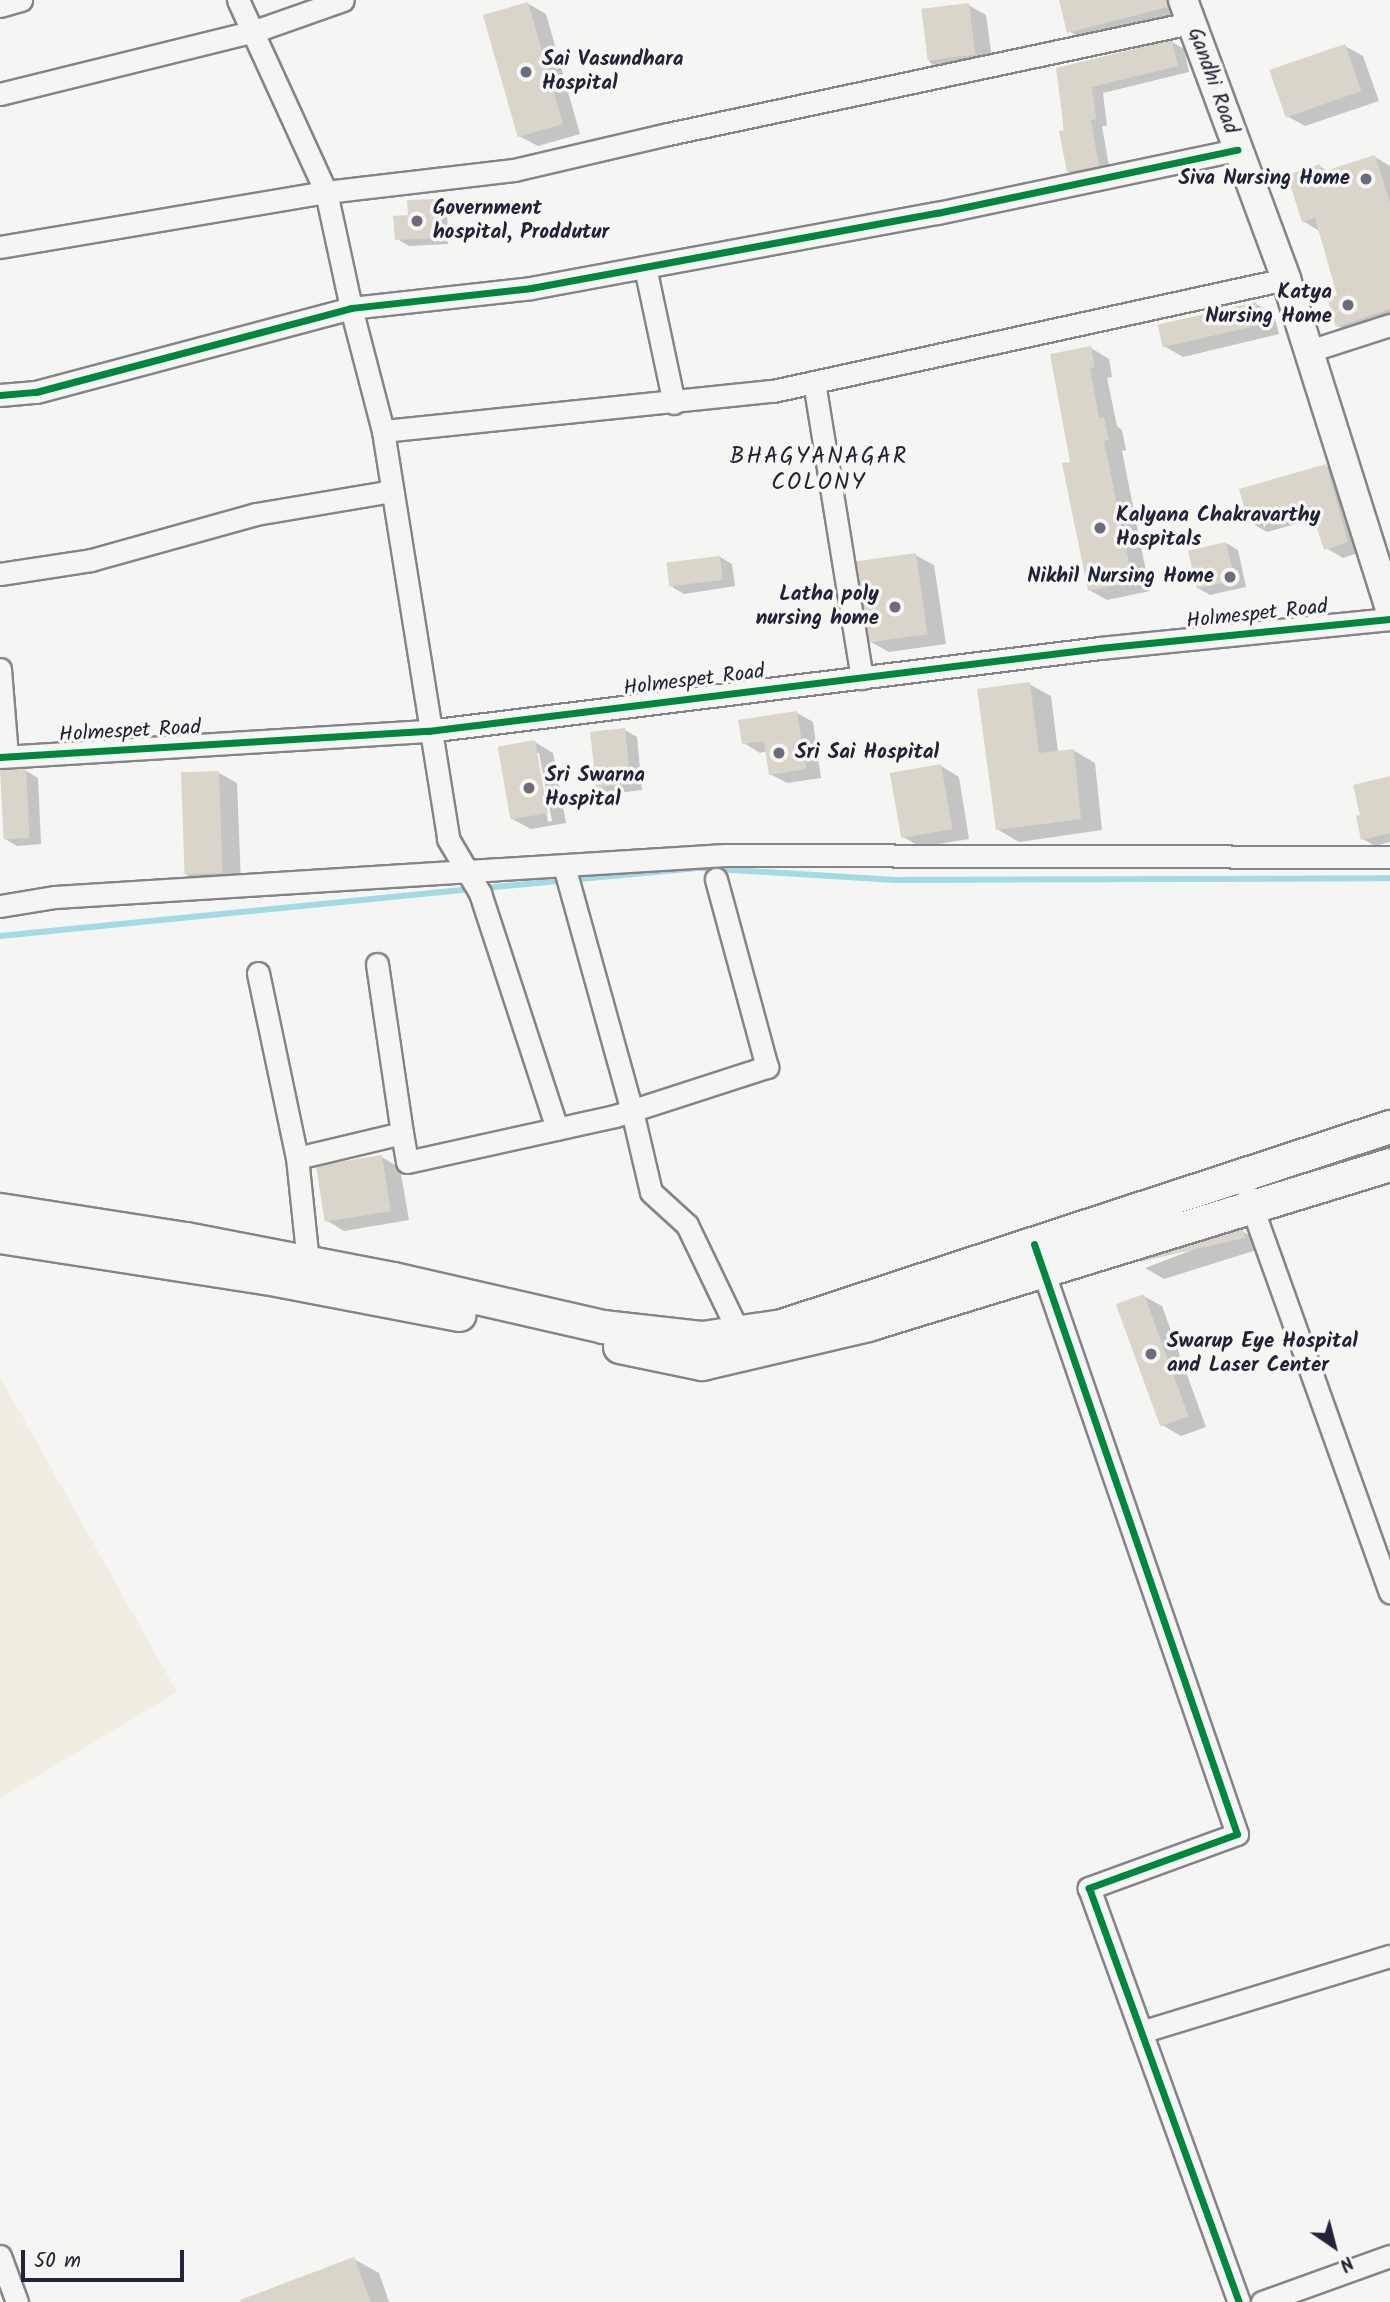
<!DOCTYPE html>
<style>
body{margin:0}
#map{position:relative;width:1390px;height:2302px;overflow:hidden;background:#f5f5f3;font-family:Kalam,sans-serif}
div>[style]{position:absolute}
.built>*{inset:0;background:#f1ede2}
.shadow>*{inset:0;background:#0003}
.stream>*{height:6px;margin:-3px;padding:0 3px;transform-origin:3px;border-radius:3px;background:#a4dae5}
.building>*{inset:0;background:#dad5cb;transform-origin:0 0}
.roads{filter:drop-shadow(2px 0 #858589) drop-shadow(-2px 0 #858589) drop-shadow(0 2px #858589) drop-shadow(0 -2px #858589)}
.street>*{height:21px;margin:-10.5px;padding:0 10.5px;transform-origin:10.5px;border-radius:10.5px;background:#f5f5f3}
.secondary>*{height:28px;margin:-14px;padding:0 14px;transform-origin:14px;border-radius:14px;background:#f5f5f3}
.primary>*{height:32px;margin:-16px;padding:0 16px;transform-origin:16px;border-radius:16px;background:#f5f5f3}
.cycleway>*{height:7px;margin:-3.5px;padding:0 3.5px;transform-origin:3.5px;border-radius:3.5px;background:#00873e}
.dots>*{width:19px;height:19px;translate:-50% -50%;box-sizing:border-box;border:4px solid #f6f6f2;border-radius:50%}
span{translate:-50% -50%;white-space:nowrap;text-align:center;line-height:1.15;-webkit-text-stroke:7px #f6f6f2;paint-order:stroke}
.poi-label{font-size:21px;color:#22223b;font-weight:700}
.left{translate:0 -50%;text-align:left}
.right{translate:-100% -50%;text-align:right}
.street-label{font-size:21px;color:#22223b}
.neighbourhood-label{font-size:23px;color:#22223b;letter-spacing:2px}
.north{position:absolute;left:1299px;top:2211px;width:70px;height:70px;-webkit-text-stroke:5px #f6f6f2;paint-order:stroke;rotate:145deg;font-size:19px;font-weight:700;line-height:28px;text-align:center;color:#22223b}
.north::after{content:'';display:block;margin:auto;width:24px;height:32px;background:#22223b;clip-path:polygon(50% 0,100% 100%,50% 72%,0 100%)}
.scale{position:absolute;left:21px;top:2250px;width:163px;height:32px;box-sizing:border-box;border:4px solid #22223b;border-top:0;padding-left:9px;font-size:21px;line-height:24px;white-space:nowrap;color:#22223b;-webkit-text-stroke:5px #f6f6f2;paint-order:stroke}
</style>
<div id="map">
<div class="built">
<i style="clip-path:polygon(0 1377px,177px 1692px,0 1798px)"></i>
</div>
<div class="shadow">
<i style="clip-path:polygon(1061px 0,1173px 0,1177px 17px,1085px 41px,1069px 31px)"></i>
<i style="clip-path:polygon(527px 3px,546px 14px,580px 134px,538px 146px,519px 136px)"></i>
<i style="clip-path:polygon(968px 5px,986px 15px,993px 65px,947px 72px,929px 62px)"></i>
<i style="clip-path:polygon(1172px 42px,1184px 49px,1189px 72px,1103px 93px,1107px 126px,1102px 126px,1110px 172px,1080px 178px,1068px 171px,1058px 70px)"></i>
<i style="clip-path:polygon(1345px 46px,1363px 56px,1379px 101px,1305px 126px,1287px 116px)"></i>
<i style="clip-path:polygon(1375px 157px,1390px 166px,1390px 326px,1358px 338px,1338px 326px,1339px 296px,1321px 232px,1303px 221px,1320px 166px,1329px 172px)"></i>
<i style="clip-path:polygon(435px 201px,447px 208px,448px 244px,409px 246px,397px 239px,410px 217px)"></i>
<i style="clip-path:polygon(1256px 304px,1274px 315px,1279px 334px,1183px 357px,1164px 346px)"></i>
<i style="clip-path:polygon(1091px 348px,1109px 359px,1112px 377px,1107px 378px,1117px 426px,1122px 430px,1126px 450px,1122px 451px,1150px 591px,1107px 600px,1089px 590px,1072px 463px)"></i>
<i style="clip-path:polygon(1326px 466px,1343px 475px,1364px 551px,1343px 558px,1326px 548px,1316px 518px,1267px 532px,1250px 522px)"></i>
<i style="clip-path:polygon(1226px 543px,1238px 550px,1246px 587px,1210px 595px,1198px 588px)"></i>
<i style="clip-path:polygon(915px 555px,934px 565px,946px 644px,889px 652px,871px 642px)"></i>
<i style="clip-path:polygon(720px 557px,732px 564px,735px 586px,684px 594px,672px 587px)"></i>
<i style="clip-path:polygon(1029px 684px,1051px 696px,1058px 752px,1073px 750px,1095px 763px,1102px 830px,1019px 842px,997px 829px)"></i>
<i style="clip-path:polygon(797px 713px,813px 722px,821px 778px,787px 783px,770px 774px,767px 751px,760px 753px,744px 743px)"></i>
<i style="clip-path:polygon(625px 730px,637px 737px,642px 790px,610px 794px,598px 787px)"></i>
<i style="clip-path:polygon(evenodd,535px 742px,553px 753px,566px 823px,531px 829px,512px 819px,535px 742px,536px 753px,539px 753px,552px 821px,548px 822px,536px 753px)"></i>
<i style="clip-path:polygon(941px 766px,959px 777px,969px 839px,920px 847px,902px 836px)"></i>
<i style="clip-path:polygon(26px 771px,38px 778px,41px 844px,17px 846px,5px 839px)"></i>
<i style="clip-path:polygon(219px 773px,237px 783px,241px 883px,205px 885px,187px 875px)"></i>
<i style="clip-path:polygon(1390px 778px,1390px 842px,1375px 846px,1363px 839px,1363px 816px)"></i>
<i style="clip-path:polygon(382px 1157px,400px 1168px,409px 1220px,344px 1231px,326px 1220px)"></i>
<i style="clip-path:polygon(1242px 1231px,1261px 1242px,1263px 1248px,1164px 1279px,1145px 1268px)"></i>
<i style="clip-path:polygon(1143px 1296px,1162px 1306px,1206px 1427px,1181px 1436px,1162px 1425px)"></i>
<i style="clip-path:polygon(354px 2259px,379px 2273px,389px 2302px,241px 2302px)"></i>
</div>
<div class="stream">
<i style="left:483px;top:888px;width:218px;rotate:-5.3deg"></i>
<i style="left:700px;top:868px;width:196px;rotate:3.5deg"></i>
<i style="left:896px;top:880px;width:494px;rotate:-0.2deg"></i>
<i style="left:0;top:936px;width:474px;rotate:-5.7deg"></i>
</div>
<div class="building">
<i style="clip-path:polygon(1059px 0,1167px 0,1168px 7px,1067px 33px)"></i>
<i style="left:528px;top:2px;width:127px;height:47px;rotate:74deg"></i>
<i style="left:969px;top:3px;width:52px;height:48px;rotate:83deg"></i>
<i style="clip-path:polygon(1172px 40px,1178px 66px,1092px 87px,1096px 119px,1091px 120px,1099px 166px,1067px 172px,1059px 131px,1064px 130px,1056px 68px)"></i>
<i style="left:1345px;top:44px;width:50px;height:80px;rotate:71deg"></i>
<i style="clip-path:polygon(1375px 155px,1390px 203px,1390px 309px,1336px 327px,1327px 298px,1337px 295px,1315px 218px,1302px 222px,1287px 175px,1320px 164px,1322px 172px)"></i>
<i style="clip-path:polygon(435px 199px,437px 238px,395px 240px,393px 216px,408px 215px,407px 200px)"></i>
<i style="left:1256px;top:302px;width:23px;height:101px;rotate:77deg"></i>
<i style="clip-path:polygon(1091px 346px,1095px 367px,1090px 368px,1099px 418px,1104px 417px,1109px 440px,1104px 441px,1133px 582px,1088px 591px,1062px 463px,1070px 462px,1050px 354px)"></i>
<i style="clip-path:polygon(1326px 464px,1348px 542px,1324px 550px,1310px 506px,1249px 523px,1239px 489px)"></i>
<i style="left:1226px;top:542px;width:39px;height:39px;rotate:77deg"></i>
<i style="left:916px;top:553px;width:82px;height:61px;rotate:82deg"></i>
<i style="left:720px;top:556px;width:24px;height:54px;rotate:83deg"></i>
<i style="clip-path:polygon(1030px 682px,1039px 753px,1074px 749px,1081px 819px,996px 830px,977px 689px)"></i>
<i style="clip-path:polygon(797px 711px,806px 769px,769px 775px,764px 741px,742px 744px,738px 720px)"></i>
<i style="left:625px;top:728px;width:56px;height:35px;rotate:84deg"></i>
<i style="left:535px;top:740px;width:74px;height:38px;rotate:80deg"></i>
<i style="left:941px;top:764px;width:66px;height:52px;rotate:80deg"></i>
<i style="left:26px;top:769px;width:69px;height:26px;rotate:87deg"></i>
<i style="left:219px;top:771px;width:102px;height:38px;rotate:88deg"></i>
<i style="clip-path:polygon(1390px 776px,1390px 833px,1361px 840px,1356px 816px,1360px 815px,1353px 785px)"></i>
<i style="left:382px;top:1155px;width:57px;height:67px;rotate:81deg"></i>
<i style="left:1243px;top:1229px;width:9px;height:107px;rotate:77deg"></i>
<i style="left:1144px;top:1294px;width:130px;height:30px;rotate:70deg"></i>
<i style="clip-path:polygon(354px 2257px,371px 2302px,241px 2302px,240px 2300px)"></i>
</div>
<div class="roads">
<div class="street">
<i style="left:238px;top:0;width:211px;rotate:65.4deg"></i>
<i style="left:326px;top:192px;width:119px;rotate:77.8deg"></i>
<i style="left:351px;top:308px;width:127px;rotate:75.4deg"></i>
<i style="left:383px;top:431px;width:413px;rotate:80.9deg"></i>
<i style="left:448px;top:839px;width:63px;rotate:59.3deg"></i>
<i style="left:480px;top:893px;width:248px;rotate:71.9deg"></i>
<i style="left:0;top:6px;width:22px;rotate:-16deg"></i>
<i style="left:0;top:94px;width:263px;rotate:-13.9deg"></i>
<i style="left:255px;top:31px;width:93px;rotate:-19.4deg"></i>
<i style="left:0;top:247px;width:331px;rotate:-9.6deg"></i>
<i style="left:326px;top:192px;width:189px;rotate:-6.7deg"></i>
<i style="left:514px;top:170px;width:158px;rotate:-13.2deg"></i>
<i style="left:668px;top:134px;width:534px;rotate:-12deg"></i>
<i style="left:645px;top:267px;width:139px;rotate:78deg"></i>
<i style="left:1309px;top:351px;width:85px;rotate:-17.8deg"></i>
<i style="left:814px;top:382px;width:300px;rotate:80.8deg"></i>
<i style="left:0;top:395px;width:36px;rotate:-5deg"></i>
<i style="left:36px;top:392px;width:326px;rotate:-14.9deg"></i>
<i style="left:351px;top:308px;width:181px;rotate:-6.3deg"></i>
<i style="left:531px;top:288px;width:413px;rotate:-10.5deg"></i>
<i style="left:937px;top:213px;width:307px;rotate:-11.9deg"></i>
<i style="left:383px;top:431px;width:392px;rotate:-5.9deg"></i>
<i style="left:773px;top:391px;width:525px;rotate:-12.32deg"></i>
<i style="left:0;top:574px;width:92px;rotate:-8.7deg"></i>
<i style="left:91px;top:560px;width:171px;rotate:-15.6deg"></i>
<i style="left:256px;top:514px;width:138px;rotate:-9.6deg"></i>
<i style="left:0;top:669px;width:87px;rotate:85.4deg"></i>
<i style="left:0;top:757px;width:429px;rotate:-3.5deg"></i>
<i style="left:428px;top:731px;width:677px;rotate:-7.04deg"></i>
<i style="left:1100px;top:648px;width:291px;rotate:-5.7deg"></i>
<i style="left:564px;top:866px;width:254px;rotate:74.5deg"></i>
<i style="left:632px;top:1111px;width:83px;rotate:76.8deg"></i>
<i style="left:651px;top:1192px;width:49px;rotate:42.5deg"></i>
<i style="left:687px;top:1225px;width:120px;rotate:64.3deg"></i>
<i style="left:0;top:906px;width:56px;rotate:-9.3deg"></i>
<i style="left:55px;top:897px;width:671px;rotate:-3.59deg"></i>
<i style="left:725px;top:855px;width:665px;rotate:0.17deg"></i>
<i style="left:377px;top:964px;width:171px;rotate:81.6deg"></i>
<i style="left:258px;top:973px;width:189px;rotate:78.1deg"></i>
<i style="left:1248px;top:1196px;width:421px;rotate:70.3deg"></i>
<i style="left:1039px;top:1259px;width:608px;rotate:71deg"></i>
<i style="left:1237px;top:1834px;width:158px;rotate:160deg"></i>
<i style="left:1089px;top:1888px;width:440px;rotate:70.1deg"></i>
<i style="left:308px;top:1262px;width:105px;rotate:-96deg"></i>
<i style="left:297px;top:1158px;width:108px;rotate:-13.4deg"></i>
<i style="left:402px;top:1133px;width:29px;rotate:80deg"></i>
<i style="left:407px;top:1162px;width:213px;rotate:-12.5deg"></i>
<i style="left:615px;top:1116px;width:160px;rotate:-17.9deg"></i>
<i style="left:767px;top:1067px;width:195px;rotate:-105.2deg"></i>
<i style="left:1141px;top:2032px;width:260px;rotate:-17deg"></i>
<i style="left:0;top:2256px;width:49px;rotate:69.7deg"></i>
<i style="left:1262px;top:2302px;width:136px;rotate:-19.8deg"></i>
</div>
<div class="secondary">
<i style="left:1183px;top:0;width:297px;rotate:69.7deg"></i>
<i style="left:1286px;top:279px;width:345px;rotate:72.5deg"></i>
</div>
<div class="primary">
<i style="left:0;top:1210px;width:188px;rotate:8.9deg"></i>
<i style="left:186px;top:1239px;width:212px;rotate:10.9deg"></i>
<i style="left:394px;top:1279px;width:214px;rotate:12.9deg"></i>
<i style="left:603px;top:1327px;width:101px;rotate:6.3deg"></i>
<i style="left:703px;top:1338px;width:80px;rotate:-8.6deg"></i>
<i style="left:782px;top:1326px;width:640px;rotate:-18.12deg"></i>
<i style="left:0;top:1237px;width:269px;rotate:8.8deg"></i>
<i style="left:266px;top:1278px;width:197px;rotate:10.8deg"></i>
<i style="left:620px;top:1347px;width:84px;rotate:11.7deg"></i>
<i style="left:702px;top:1364px;width:171px;rotate:-13.2deg"></i>
<i style="left:868px;top:1325px;width:546px;rotate:-17.04deg"></i>
</div>
</div>
<div class="cycleway">
<i style="left:0;top:395px;width:36px;rotate:-5deg"></i>
<i style="left:36px;top:392px;width:326px;rotate:-14.9deg"></i>
<i style="left:351px;top:308px;width:181px;rotate:-6.3deg"></i>
<i style="left:531px;top:288px;width:413px;rotate:-10.5deg"></i>
<i style="left:937px;top:213px;width:307px;rotate:-11.9deg"></i>
<i style="left:0;top:757px;width:429px;rotate:-3.5deg"></i>
<i style="left:428px;top:731px;width:677px;rotate:-7.04deg"></i>
<i style="left:1100px;top:648px;width:291px;rotate:-5.7deg"></i>
<i style="left:1034px;top:1244px;width:624px;rotate:71.01deg"></i>
<i style="left:1237px;top:1834px;width:158px;rotate:160deg"></i>
<i style="left:1089px;top:1888px;width:440px;rotate:70.1deg"></i>
</div>
<div class="dots">
<i style="left:526px;top:72px;background:#6c6c7b"></i>
<i style="left:1366px;top:179px;background:#6c6c7b"></i>
<i style="left:417px;top:221px;background:#6c6c7b"></i>
<i style="left:1348px;top:305px;background:#6c6c7b"></i>
<i style="left:1100px;top:528px;background:#6c6c7b"></i>
<i style="left:1230px;top:577px;background:#6c6c7b"></i>
<i style="left:895px;top:607px;background:#6c6c7b"></i>
<i style="left:779px;top:753px;background:#6c6c7b"></i>
<i style="left:529px;top:788px;background:#6c6c7b"></i>
<i style="left:1151px;top:1354px;background:#6c6c7b"></i>
</div>
<div class="poi-label">
<span class="left" style="left:542px;top:72px">Sai Vasundhara<br>Hospital</span>
<span class="right" style="left:1350px;top:179px">Siva Nursing Home</span>
<span class="left" style="left:433px;top:221px">Government<br>hospital, Proddutur</span>
<span class="right" style="left:1332px;top:305px">Katya<br>Nursing Home</span>
<span class="left" style="left:1116px;top:528px">Kalyana Chakravarthy<br>Hospitals</span>
<span class="right" style="left:1214px;top:577px">Nikhil Nursing Home</span>
<span class="right" style="left:879px;top:607px">Latha poly<br>nursing home</span>
<span class="left" style="left:795px;top:753px">Sri Sai Hospital</span>
<span class="left" style="left:545px;top:788px">Sri Swarna<br>Hospital</span>
<span class="left" style="left:1167px;top:1354px">Swarup Eye Hospital<br>and Laser Center</span>
</div>
<div class="street-label">
<span style="left:1212px;top:81px;rotate:70deg">Gandhi Road</span>
<span style="left:1257px;top:615px;rotate:-6deg">Holmespet Road</span>
<span style="left:694px;top:681px;rotate:-7deg">Holmespet Road</span>
<span style="left:130px;top:732px;rotate:-3deg">Holmespet Road</span>
</div>
<div class="neighbourhood-label">
<span style="left:819px;top:470px">BHAGYANAGAR<br>COLONY</span>
</div>
<div class="north">N</div>
<div class="scale">50 m</div>
</div>
